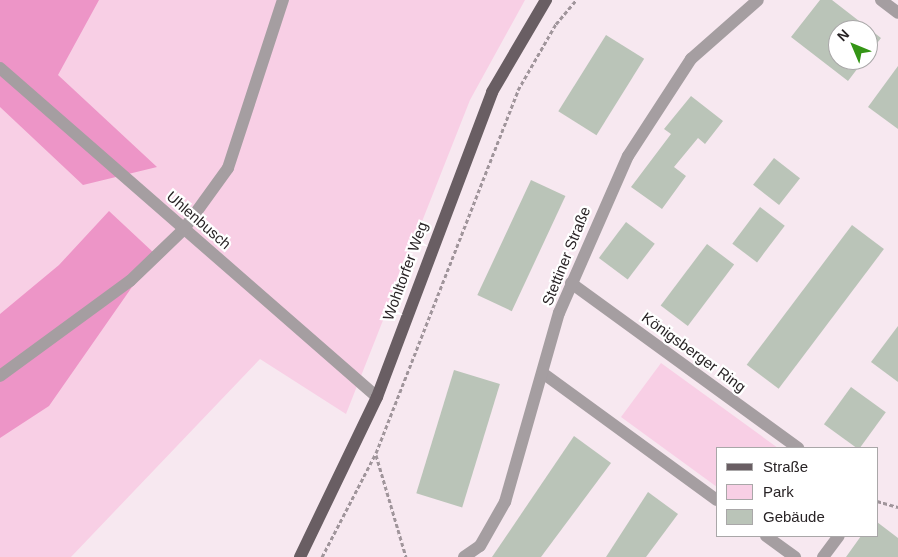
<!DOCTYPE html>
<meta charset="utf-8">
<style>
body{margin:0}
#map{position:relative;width:898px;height:557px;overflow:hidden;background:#f7e8f0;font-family:Helvetica,sans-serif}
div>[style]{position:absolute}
.green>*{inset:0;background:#f8cfe5}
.forest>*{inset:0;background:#ed95c7}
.building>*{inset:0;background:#bac4b8;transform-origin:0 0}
.path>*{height:3px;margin-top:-1.5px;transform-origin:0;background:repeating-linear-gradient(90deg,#a0959b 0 4px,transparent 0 6.5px)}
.minor>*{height:12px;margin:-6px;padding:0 6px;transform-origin:6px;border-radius:6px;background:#a59ea1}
.major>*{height:12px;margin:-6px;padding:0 6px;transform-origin:6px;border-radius:6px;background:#695e63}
span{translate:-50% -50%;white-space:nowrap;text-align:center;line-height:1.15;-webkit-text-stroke:4.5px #fff;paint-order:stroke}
.street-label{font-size:15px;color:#282325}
.legend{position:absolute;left:716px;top:447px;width:162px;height:90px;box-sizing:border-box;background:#fff;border:1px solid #a9a7a8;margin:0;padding:6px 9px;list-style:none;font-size:15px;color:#282325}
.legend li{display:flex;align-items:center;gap:10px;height:25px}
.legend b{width:25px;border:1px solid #a9a7a8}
.north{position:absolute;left:828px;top:20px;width:50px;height:50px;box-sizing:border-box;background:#fff;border:1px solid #a9a7a8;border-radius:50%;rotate:315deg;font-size:14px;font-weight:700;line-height:20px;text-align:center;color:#282325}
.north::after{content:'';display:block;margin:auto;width:18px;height:22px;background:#349516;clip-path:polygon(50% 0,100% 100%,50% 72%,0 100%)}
</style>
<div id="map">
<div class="green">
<i style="clip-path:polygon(0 0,525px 0,470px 100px,346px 414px,260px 359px,71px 557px,0 557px)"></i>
<i style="clip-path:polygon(661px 363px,778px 448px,717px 448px,717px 487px,621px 417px)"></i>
</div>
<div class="forest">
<i style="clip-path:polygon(0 0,99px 0,58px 75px,157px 167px,83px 185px,0 107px)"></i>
<i style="clip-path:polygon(109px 211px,155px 254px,49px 406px,0 438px,0 314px,59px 265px)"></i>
</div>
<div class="building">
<i style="clip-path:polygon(820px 0,832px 0,881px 38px,868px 55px,868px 30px,838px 30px,838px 60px,864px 60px,848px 81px,791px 37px)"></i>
<i style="left:606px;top:35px;width:45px;height:90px;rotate:32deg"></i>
<i style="clip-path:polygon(898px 66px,898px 129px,868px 107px)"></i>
<i style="clip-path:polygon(691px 96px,723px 121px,705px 144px,698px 138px,674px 167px,686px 176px,662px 209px,631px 187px,671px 134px,664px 129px)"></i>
<i style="left:774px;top:158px;width:33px;height:34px;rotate:38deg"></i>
<i style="left:531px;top:180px;width:38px;height:127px;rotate:25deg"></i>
<i style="left:760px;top:207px;width:31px;height:46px;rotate:37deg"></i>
<i style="left:626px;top:222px;width:36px;height:45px;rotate:37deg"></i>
<i style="left:852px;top:225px;width:40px;height:175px;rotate:37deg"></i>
<i style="left:707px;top:244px;width:34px;height:77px;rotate:37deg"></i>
<i style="clip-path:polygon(898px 326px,898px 382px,871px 362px)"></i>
<i style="left:454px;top:370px;width:48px;height:129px;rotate:17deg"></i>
<i style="left:851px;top:387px;width:43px;height:46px;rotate:36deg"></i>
<i style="clip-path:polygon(574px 436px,611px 463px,541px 557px,492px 557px)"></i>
<i style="clip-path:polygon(648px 492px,678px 514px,646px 557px,606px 557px)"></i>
<i style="clip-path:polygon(877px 522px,898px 538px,898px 557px,846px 557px,861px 536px,877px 536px)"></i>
</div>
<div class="path">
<i style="left:376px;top:455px;width:106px;rotate:73.6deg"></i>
<i style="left:877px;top:501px;width:22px;rotate:16deg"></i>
<i style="left:322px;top:557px;width:117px;rotate:-62.6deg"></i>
<i style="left:376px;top:453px;width:390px;rotate:-68.6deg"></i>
<i style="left:518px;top:90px;width:76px;rotate:-60.1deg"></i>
<i style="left:556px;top:24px;width:31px;rotate:-50deg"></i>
</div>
<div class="minor">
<i style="left:881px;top:0;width:21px;rotate:37deg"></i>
<i style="left:0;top:68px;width:500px;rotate:41.11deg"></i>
<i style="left:571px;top:283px;width:281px;rotate:36deg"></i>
<i style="left:544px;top:374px;width:214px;rotate:36.1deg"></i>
<i style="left:0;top:376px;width:161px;rotate:-36.2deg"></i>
<i style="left:130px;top:281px;width:75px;rotate:-43.9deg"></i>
<i style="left:184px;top:229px;width:75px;rotate:-54.2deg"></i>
<i style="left:228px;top:168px;width:177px;rotate:-71.9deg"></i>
<i style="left:766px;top:536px;width:36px;rotate:36deg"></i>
<i style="left:464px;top:557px;width:19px;rotate:-35deg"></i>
<i style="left:480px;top:546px;width:51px;rotate:-60.4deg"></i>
<i style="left:505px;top:502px;width:197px;rotate:-74.1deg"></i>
<i style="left:559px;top:313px;width:171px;rotate:-66.3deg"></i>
<i style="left:628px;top:156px;width:116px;rotate:-57deg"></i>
<i style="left:691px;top:59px;width:89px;rotate:-41.4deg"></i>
<i style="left:823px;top:557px;width:26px;rotate:-53deg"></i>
</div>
<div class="major">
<i style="left:300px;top:557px;width:178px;rotate:-64.3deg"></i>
<i style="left:377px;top:397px;width:326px;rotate:-69.3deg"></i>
<i style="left:492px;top:92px;width:107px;rotate:-59.6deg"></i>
</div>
<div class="street-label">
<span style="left:199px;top:220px;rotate:41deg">Uhlenbusch</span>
<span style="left:566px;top:256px;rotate:-68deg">Stettiner Straße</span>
<span style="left:405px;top:271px;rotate:-70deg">Wohltorfer Weg</span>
<span style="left:694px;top:352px;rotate:36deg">Königsberger Ring</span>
</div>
<ul class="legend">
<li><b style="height:6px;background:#695e63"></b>Straße</li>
<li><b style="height:14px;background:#f8cfe5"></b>Park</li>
<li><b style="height:14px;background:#bac4b8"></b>Gebäude</li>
</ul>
<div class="north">N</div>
</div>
